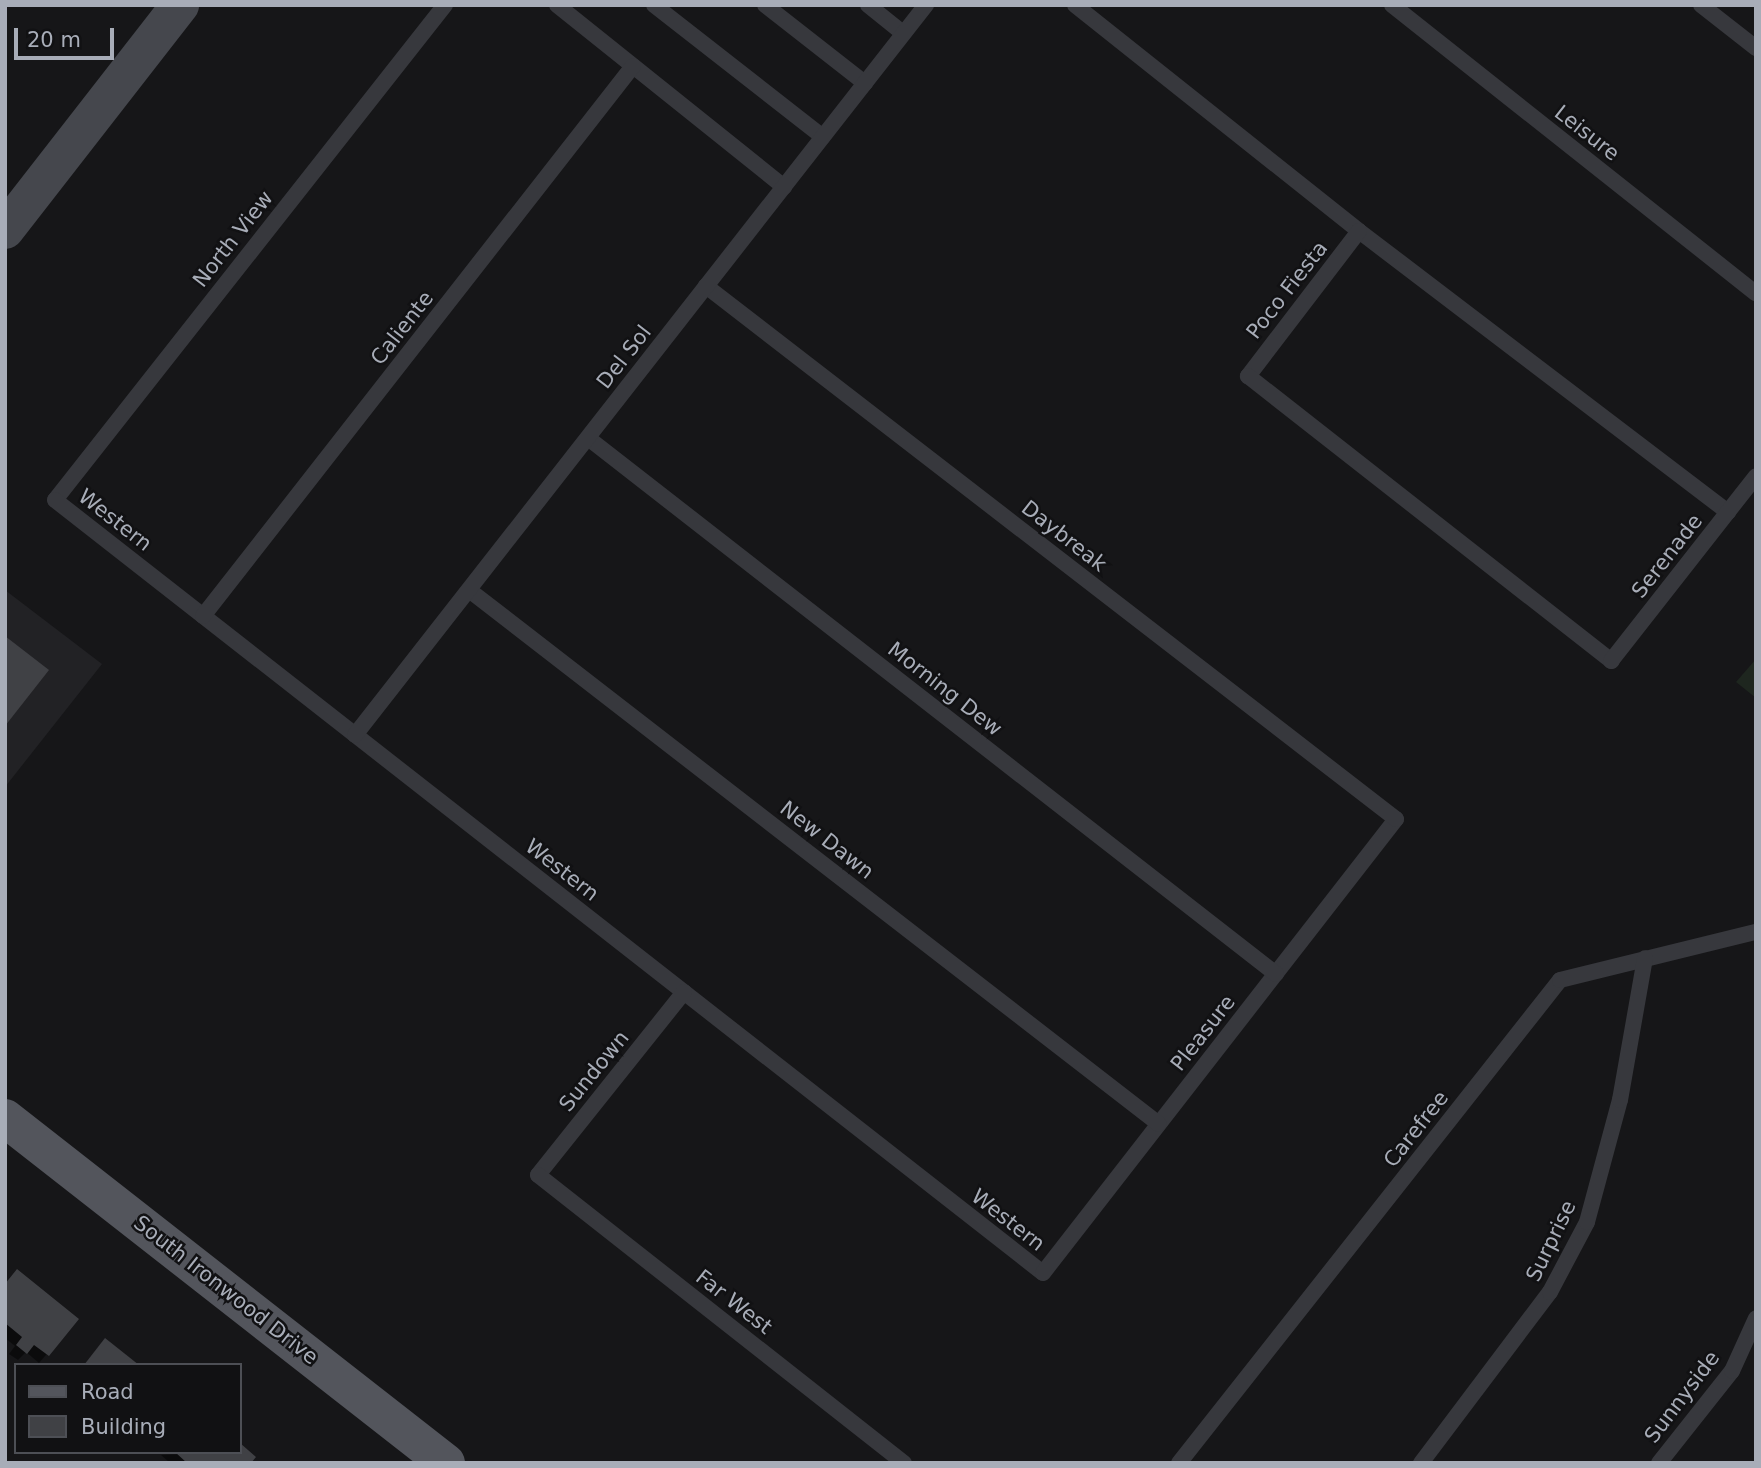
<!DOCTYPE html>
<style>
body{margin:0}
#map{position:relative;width:1761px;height:1468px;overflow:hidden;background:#161618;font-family:"DejaVu Sans",sans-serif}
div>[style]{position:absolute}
.built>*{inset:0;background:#222225}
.green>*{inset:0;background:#1e261f}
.shadow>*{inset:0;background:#0007}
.building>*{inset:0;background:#404145}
.service>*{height:16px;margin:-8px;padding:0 8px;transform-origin:8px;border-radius:8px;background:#37383d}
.secondary>*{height:38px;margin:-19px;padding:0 19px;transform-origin:19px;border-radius:19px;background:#45474d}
.primary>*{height:38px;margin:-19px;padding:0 19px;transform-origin:19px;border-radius:19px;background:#53555c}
span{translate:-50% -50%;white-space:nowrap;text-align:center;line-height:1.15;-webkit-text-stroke:5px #111113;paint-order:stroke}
.street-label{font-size:21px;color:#a8adb8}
.frame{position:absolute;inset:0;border:7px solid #a8adb8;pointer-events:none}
.legend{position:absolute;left:14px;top:1363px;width:228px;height:91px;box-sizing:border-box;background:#111113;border:2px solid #4d4f55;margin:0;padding:9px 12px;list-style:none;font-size:21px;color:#a8adb8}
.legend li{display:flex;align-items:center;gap:14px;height:35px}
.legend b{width:35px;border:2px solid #4d4f55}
.scale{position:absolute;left:14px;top:28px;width:100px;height:32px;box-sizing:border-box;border:4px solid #a8adb8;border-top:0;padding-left:9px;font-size:21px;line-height:24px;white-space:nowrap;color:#a8adb8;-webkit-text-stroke:5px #111113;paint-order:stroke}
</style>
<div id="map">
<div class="built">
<i style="clip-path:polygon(5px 590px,102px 664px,5px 787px)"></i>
</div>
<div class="green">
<i style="clip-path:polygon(1756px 659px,1756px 698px,1736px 682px)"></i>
</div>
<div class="shadow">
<i style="clip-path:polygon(5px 1284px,77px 1319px,39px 1363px,26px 1352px,18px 1360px,9px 1354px,15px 1346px,5px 1338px)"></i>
<i style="clip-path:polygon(240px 1445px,253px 1457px,248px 1463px,170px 1463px,161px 1455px,240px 1452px)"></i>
</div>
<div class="building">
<i style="clip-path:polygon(5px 636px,49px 670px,5px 726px)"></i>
<i style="clip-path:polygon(17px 1269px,79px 1319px,49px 1356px,34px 1345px,27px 1354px,16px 1345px,22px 1337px,5px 1323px,5px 1284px)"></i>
<i style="clip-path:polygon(105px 1338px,139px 1365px,84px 1365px)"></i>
<i style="clip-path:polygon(240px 1443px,256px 1457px,251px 1463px,187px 1463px,175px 1452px,240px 1452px)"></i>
</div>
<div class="service">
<i style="left:445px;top:5px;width:630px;rotate:128.23deg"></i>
<i style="left:55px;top:500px;width:1254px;rotate:38.04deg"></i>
<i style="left:1043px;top:1273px;width:575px;rotate:-52.13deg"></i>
<i style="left:1396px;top:819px;width:872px;rotate:-142.32deg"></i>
<i style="left:557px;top:5px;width:291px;rotate:38.7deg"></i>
<i style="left:654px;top:5px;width:214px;rotate:38deg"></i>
<i style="left:765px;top:5px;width:127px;rotate:38deg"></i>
<i style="left:868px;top:5px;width:45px;rotate:38.7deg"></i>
<i style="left:1075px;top:5px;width:363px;rotate:38.5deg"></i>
<i style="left:1359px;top:231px;width:464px;rotate:37.3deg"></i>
<i style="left:1392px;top:5px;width:464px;rotate:38.4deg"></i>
<i style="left:1701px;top:5px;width:70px;rotate:38deg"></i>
<i style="left:1359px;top:231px;width:183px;rotate:127.4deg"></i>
<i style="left:1248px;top:376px;width:462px;rotate:38.1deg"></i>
<i style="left:1611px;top:661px;width:235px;rotate:-51.9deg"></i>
<i style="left:588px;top:438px;width:872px;rotate:37.92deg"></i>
<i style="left:469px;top:590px;width:872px;rotate:37.74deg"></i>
<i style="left:203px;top:616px;width:698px;rotate:-51.98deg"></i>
<i style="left:355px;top:735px;width:927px;rotate:-51.97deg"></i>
<i style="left:684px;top:992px;width:234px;rotate:128.6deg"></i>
<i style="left:538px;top:1175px;width:466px;rotate:38.2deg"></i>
<i style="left:1179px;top:1463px;width:615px;rotate:-51.73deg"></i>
<i style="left:1560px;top:980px;width:202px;rotate:-13.8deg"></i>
<i style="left:1421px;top:1463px;width:214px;rotate:-53deg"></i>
<i style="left:1550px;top:1292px;width:79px;rotate:-62.1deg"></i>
<i style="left:1587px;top:1222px;width:126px;rotate:-74.9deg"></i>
<i style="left:1620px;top:1100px;width:144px;rotate:-80deg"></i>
<i style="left:1659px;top:1463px;width:117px;rotate:-51.6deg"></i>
<i style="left:1732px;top:1371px;width:58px;rotate:-65.6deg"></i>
</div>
<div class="secondary">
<i style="left:5px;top:230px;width:285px;rotate:-52.1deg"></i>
</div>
<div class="primary">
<i style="left:5px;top:1118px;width:560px;rotate:38.04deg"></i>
</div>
<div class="street-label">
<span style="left:1587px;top:133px;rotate:38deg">Leisure</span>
<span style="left:233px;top:239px;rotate:-52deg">North View</span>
<span style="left:1287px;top:290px;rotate:-52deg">Poco Fiesta</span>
<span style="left:402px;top:328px;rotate:-52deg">Caliente</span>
<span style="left:624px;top:357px;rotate:-52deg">Del Sol</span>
<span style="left:115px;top:520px;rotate:38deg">Western</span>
<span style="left:1064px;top:536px;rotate:38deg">Daybreak</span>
<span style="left:1667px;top:556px;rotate:-52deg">Serenade</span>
<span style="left:945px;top:689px;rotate:38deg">Morning Dew</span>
<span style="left:827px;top:840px;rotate:38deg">New Dawn</span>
<span style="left:562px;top:870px;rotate:38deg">Western</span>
<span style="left:1203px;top:1033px;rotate:-52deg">Pleasure</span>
<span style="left:594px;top:1071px;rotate:-51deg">Sundown</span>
<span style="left:1416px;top:1129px;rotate:-52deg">Carefree</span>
<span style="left:1008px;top:1220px;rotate:38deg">Western</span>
<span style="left:1551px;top:1241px;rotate:-64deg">Surprise</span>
<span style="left:226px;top:1290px;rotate:38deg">South Ironwood Drive</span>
<span style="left:734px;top:1302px;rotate:38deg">Far West</span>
<span style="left:1682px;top:1397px;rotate:-53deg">Sunnyside</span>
</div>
<div class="frame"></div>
<ul class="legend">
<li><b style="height:9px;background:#53555c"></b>Road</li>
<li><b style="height:19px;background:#404145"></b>Building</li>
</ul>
<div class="scale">20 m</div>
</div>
